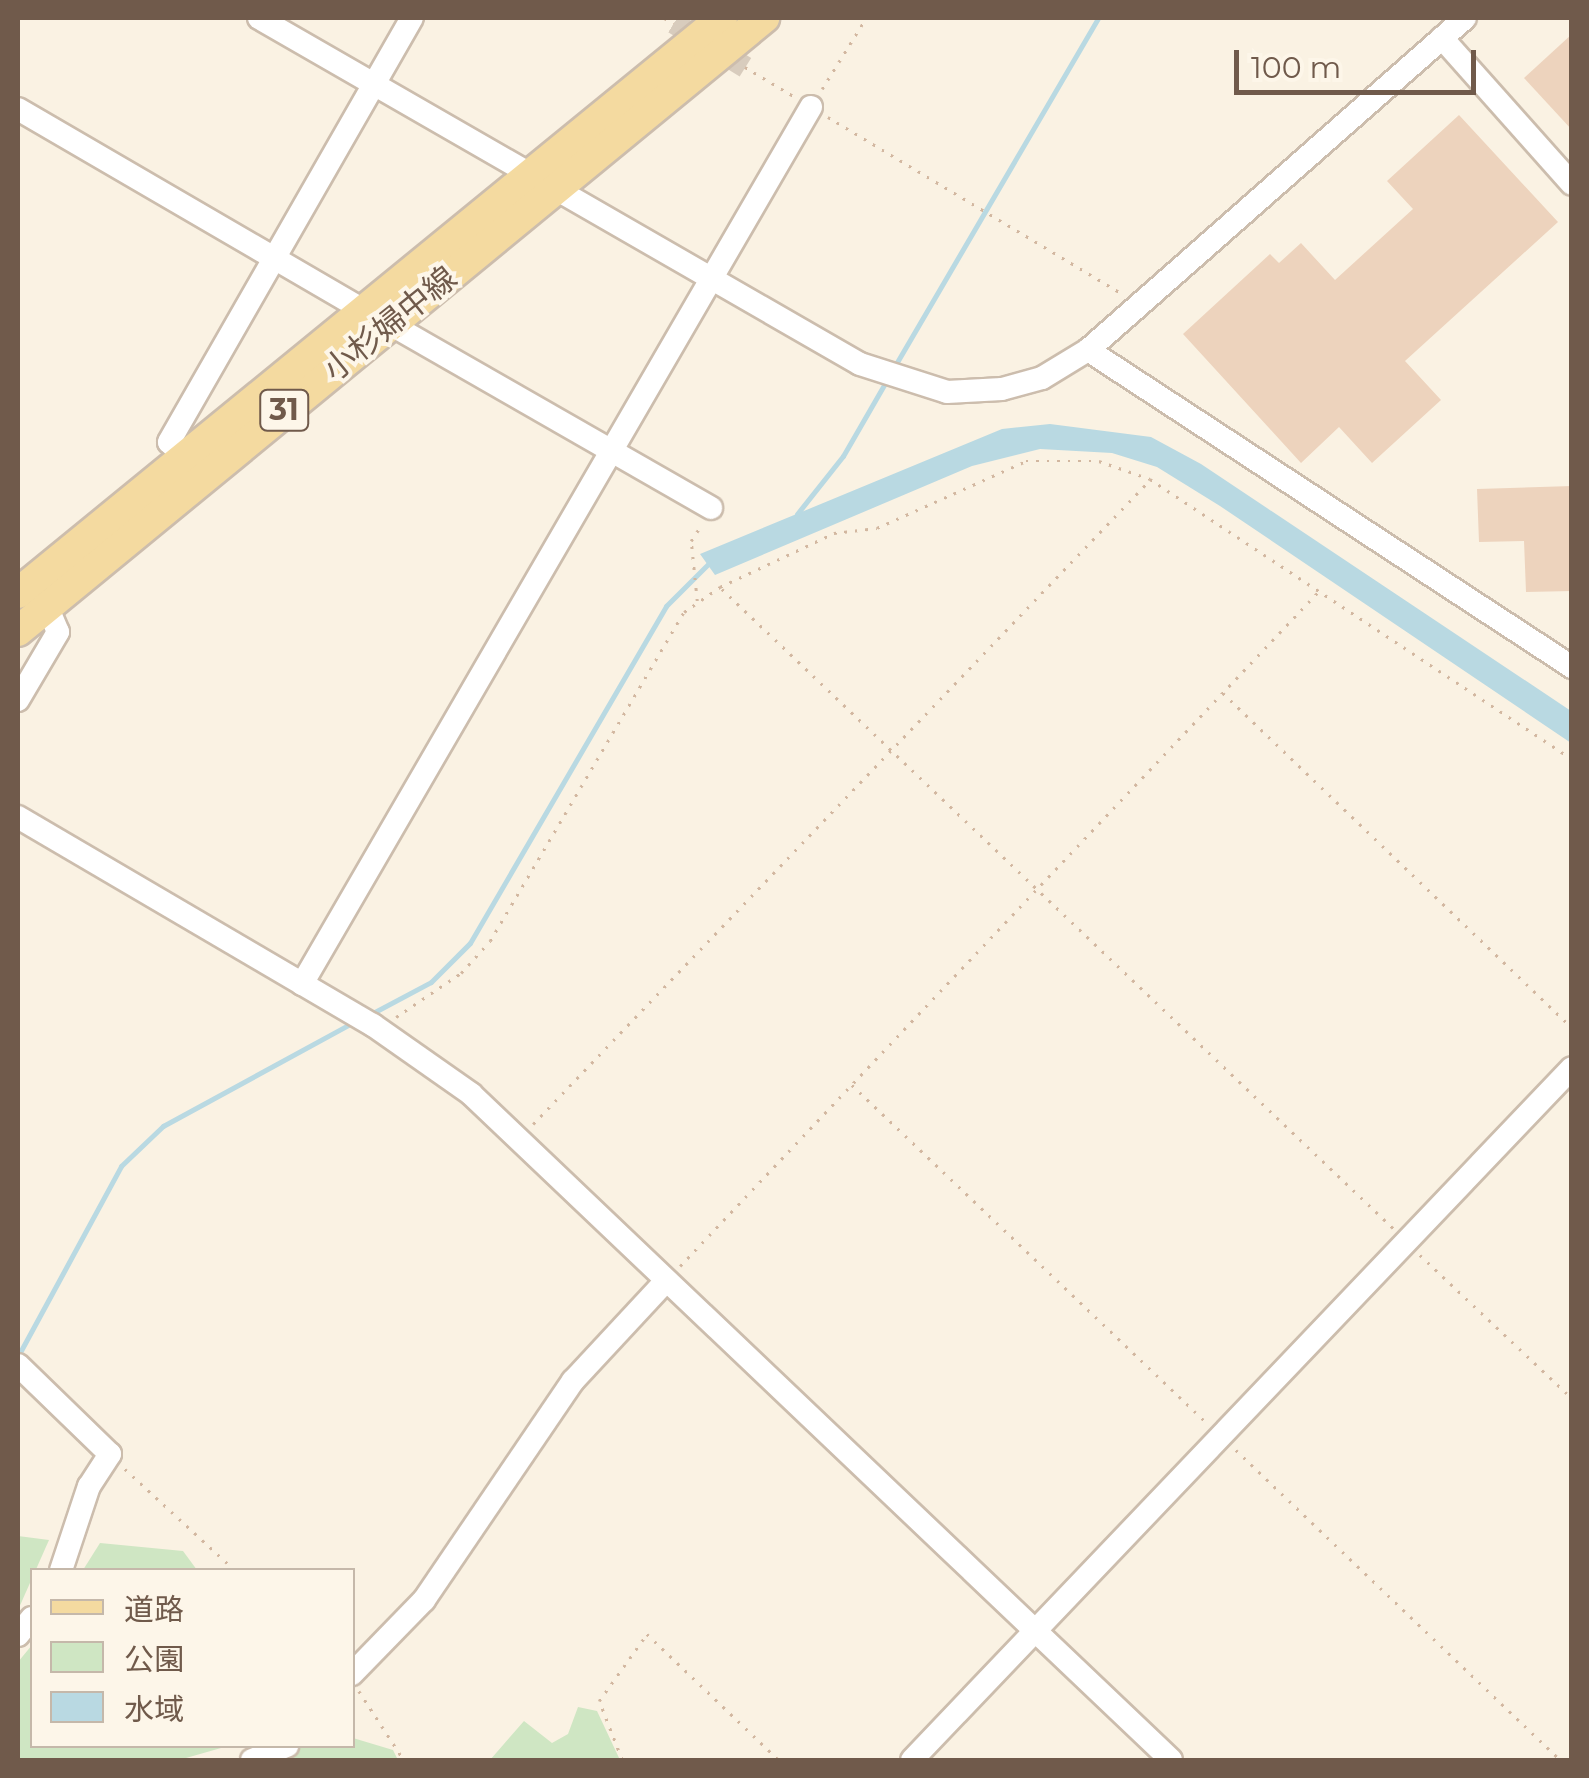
<!DOCTYPE html>
<meta charset="utf-8">
<style>
body{margin:0}
#map{position:relative;width:1589px;height:1778px;overflow:hidden;background:#faf2e3;font-family:Montserrat,"Noto Sans JP",sans-serif}
div>[style]{position:absolute}
.green>*{inset:0;background:#cfe6c3}
.water>*{inset:0;background:#b9d9e2}
.stream>*{height:5px;margin:-2.5px;padding:0 2.5px;transform-origin:2.5px;border-radius:2.5px;background:#b9d9e2}
.building>*{inset:0;background:#edd3bd}
.minor-tunnel>*{height:22px;margin-top:-11px;transform-origin:0;background:repeating-linear-gradient(90deg,#d8ccbd 0 22px,transparent 0 33px)}
.path>*{height:2.5px;margin-top:-1.25px;transform-origin:0;background:repeating-linear-gradient(90deg,#d2b7a0 0 2.5px,transparent 0 10.5px)}
.roads{filter:drop-shadow(2px 0 #ccbdad) drop-shadow(-2px 0 #ccbdad) drop-shadow(0 2px #ccbdad) drop-shadow(0 -2px #ccbdad)}
.minor>*{height:22px;margin:-11px;padding:0 11px;transform-origin:11px;border-radius:11px;background:#fff}
.major>*{height:30px;margin:-15px;padding:0 15px;transform-origin:15px;border-radius:15px;background:#f4daa0}
span{translate:-50% -50%;white-space:nowrap;text-align:center;line-height:1.15;-webkit-text-stroke:8px #fdf6e9;paint-order:stroke}
.shield-label span{padding:2px 8px;background:#fdf6e9;border:2px solid;border-radius:8px;-webkit-text-stroke-width:0}
.shield-label{font-size:30px;color:#705a4b;font-weight:700}
.street-label{font-size:32px;color:#705a4b}
.frame{position:absolute;inset:0;border:20px solid #705a4b;pointer-events:none}
.legend{position:absolute;left:30px;top:1568px;width:325px;height:180px;box-sizing:border-box;background:#fdf6e9;border:2px solid #c5b8aa;margin:0;padding:12px 18px;list-style:none;font-size:30px;color:#705a4b}
.legend li{display:flex;align-items:center;gap:20px;height:50px}
.legend b{width:50px;border:2px solid #c5b8aa}
.scale{position:absolute;left:1234px;top:50px;width:242px;height:45px;box-sizing:border-box;border:5px solid #705a4b;border-top:0;padding-left:12px;font-size:30px;line-height:35px;white-space:nowrap;color:#705a4b;-webkit-text-stroke:8px #fdf6e9;paint-order:stroke}
</style>
<div id="map">
<div class="green">
<i style="clip-path:polygon(18px 1536px,49px 1540px,18px 1610px)"></i>
<i style="clip-path:polygon(100px 1543px,183px 1551px,197px 1570px,83px 1570px)"></i>
<i style="clip-path:polygon(32px 1645px,32px 1746px,228px 1746px,179px 1760px,18px 1760px,18px 1662px)"></i>
<i style="clip-path:polygon(578px 1707px,597px 1711px,620px 1760px,490px 1760px,524px 1721px,552px 1743px,568px 1734px)"></i>
<i style="clip-path:polygon(353px 1738px,393px 1750px,398px 1760px,276px 1760px,301px 1746px,352px 1746px)"></i>
</div>
<div class="water">
<i style="clip-path:polygon(1050px 424px,1151px 437px,1201px 464px,1571px 711px,1571px 743px,1220px 506px,1157px 467px,1112px 453px,1040px 449px,972px 466px,715px 575px,700px 554px,1002px 429px)"></i>
</div>
<div class="stream">
<i style="left:893px;top:369px;width:406px;rotate:-59.7deg"></i>
<i style="left:797px;top:514px;width:74px;rotate:-51.6deg"></i>
<i style="left:843px;top:456px;width:90px;rotate:-60deg"></i>
<i style="left:369px;top:1015px;width:70px;rotate:-28deg"></i>
<i style="left:431px;top:982px;width:55px;rotate:-45deg"></i>
<i style="left:470px;top:943px;width:390px;rotate:-59.8deg"></i>
<i style="left:666px;top:606px;width:62px;rotate:-45deg"></i>
<i style="left:18px;top:1356px;width:216px;rotate:-61.5deg"></i>
<i style="left:121px;top:1166px;width:58px;rotate:-43.6deg"></i>
<i style="left:163px;top:1126px;width:217px;rotate:-28.6deg"></i>
</div>
<div class="building">
<i style="clip-path:polygon(1572px 34px,1572px 130px,1524px 78px)"></i>
<i style="clip-path:polygon(1459px 115px,1558px 222px,1405px 361px,1441px 400px,1372px 463px,1339px 427px,1301px 463px,1183px 334px,1270px 254px,1279px 263px,1301px 243px,1335px 280px,1413px 209px,1387px 181px)"></i>
<i style="clip-path:polygon(1572px 486px,1572px 591px,1526px 592px,1524px 541px,1479px 542px,1477px 489px)"></i>
</div>
<div class="minor-tunnel">
<i style="left:674px;top:23px;width:84px;rotate:31.8deg"></i>
</div>
<div class="path">
<i style="left:664px;top:18px;width:11px;rotate:27deg"></i>
<i style="left:745px;top:67px;width:58px;rotate:31deg"></i>
<i style="left:822px;top:89px;width:84px;rotate:-58.2deg"></i>
<i style="left:828px;top:117px;width:342px;rotate:31deg"></i>
<i style="left:722px;top:589px;width:927px;rotate:43.6deg"></i>
<i style="left:697px;top:601px;width:60px;rotate:-95.7deg"></i>
<i style="left:691px;top:541px;width:17px;rotate:-57deg"></i>
<i style="left:1223px;top:693px;width:484px;rotate:43.8deg"></i>
<i style="left:396px;top:1017px;width:78px;rotate:-34.1deg"></i>
<i style="left:461px;top:973px;width:43px;rotate:-47.8deg"></i>
<i style="left:490px;top:941px;width:382px;rotate:-59.5deg"></i>
<i style="left:684px;top:612px;width:44px;rotate:-34.8deg"></i>
<i style="left:720px;top:587px;width:126px;rotate:-25.3deg"></i>
<i style="left:834px;top:533px;width:43px;rotate:-6.6deg"></i>
<i style="left:877px;top:528px;width:163px;rotate:-24.2deg"></i>
<i style="left:1026px;top:461px;width:73px"></i>
<i style="left:1099px;top:461px;width:54px;rotate:19.4deg"></i>
<i style="left:1150px;top:479px;width:506px;rotate:33.56deg"></i>
<i style="left:852px;top:1085px;width:492px;rotate:43.6deg"></i>
<i style="left:533px;top:1124px;width:892px;rotate:-46.23deg"></i>
<i style="left:1420px;top:1255px;width:209px;rotate:43.3deg"></i>
<i style="left:680px;top:1266px;width:927px;rotate:-46.57deg"></i>
<i style="left:1236px;top:1450px;width:448px;rotate:43.7deg"></i>
<i style="left:125px;top:1469px;width:149px;rotate:42.6deg"></i>
<i style="left:359px;top:1691px;width:82px;rotate:56.9deg"></i>
<i style="left:622px;top:1760px;width:63px;rotate:-111.3deg"></i>
<i style="left:599px;top:1701px;width:82px;rotate:-54.4deg"></i>
<i style="left:647px;top:1634px;width:182px;rotate:43.7deg"></i>
</div>
<div class="roads">
<div class="minor">
<i style="left:259px;top:18px;width:693px;rotate:29.93deg"></i>
<i style="left:860px;top:364px;width:91px;rotate:17.8deg"></i>
<i style="left:947px;top:392px;width:55px;rotate:-3.1deg"></i>
<i style="left:1002px;top:389px;width:41px;rotate:-15.4deg"></i>
<i style="left:1042px;top:378px;width:54px;rotate:-31.3deg"></i>
<i style="left:1088px;top:350px;width:502px;rotate:-41.37deg"></i>
<i style="left:1442px;top:38px;width:195px;rotate:48.3deg"></i>
<i style="left:18px;top:109px;width:402px;rotate:30.2deg"></i>
<i style="left:390px;top:324px;width:370px;rotate:29.8deg"></i>
<i style="left:1088px;top:350px;width:579px;rotate:33.22deg"></i>
<i style="left:186px;top:458px;width:23px;rotate:-137deg"></i>
<i style="left:169px;top:442px;width:489px;rotate:-60.2deg"></i>
<i style="left:18px;top:700px;width:79px;rotate:-59.5deg"></i>
<i style="left:58px;top:632px;width:28px;rotate:-113deg"></i>
<i style="left:18px;top:817px;width:411px;rotate:30.4deg"></i>
<i style="left:373px;top:1025px;width:120px;rotate:35.1deg"></i>
<i style="left:471px;top:1094px;width:966px;rotate:43.57deg"></i>
<i style="left:302px;top:984px;width:1014px;rotate:-59.87deg"></i>
<i style="left:18px;top:1365px;width:128px;rotate:44.1deg"></i>
<i style="left:110px;top:1454px;width:38px;rotate:123deg"></i>
<i style="left:89px;top:1486px;width:89px;rotate:108.4deg"></i>
<i style="left:18px;top:1635px;width:22px;rotate:-51deg"></i>
<i style="left:352px;top:1674px;width:103px;rotate:-45.8deg"></i>
<i style="left:424px;top:1600px;width:265px;rotate:-55.8deg"></i>
<i style="left:573px;top:1381px;width:137px;rotate:-47.1deg"></i>
<i style="left:252px;top:1760px;width:38px;rotate:-22deg"></i>
<i style="left:912px;top:1760px;width:956px;rotate:-46.36deg"></i>
</div>
<div class="major">
<i style="left:18px;top:593px;width:909px;rotate:-39.24deg"></i>
<i style="left:18px;top:631px;width:966px;rotate:-39.41deg"></i>
</div>
</div>
<div class="shield-label">
<span style="left:284px;top:410px">31</span>
</div>
<div class="street-label">
<span style="left:390px;top:324px;rotate:-39deg">小杉婦中線</span>
</div>
<div class="frame"></div>
<ul class="legend">
<li><b style="height:12px;background:#f4daa0"></b>道路</li>
<li><b style="height:28px;background:#cfe6c3"></b>公園</li>
<li><b style="height:28px;background:#b9d9e2"></b>水域</li>
</ul>
<div class="scale">100 m</div>
</div>
